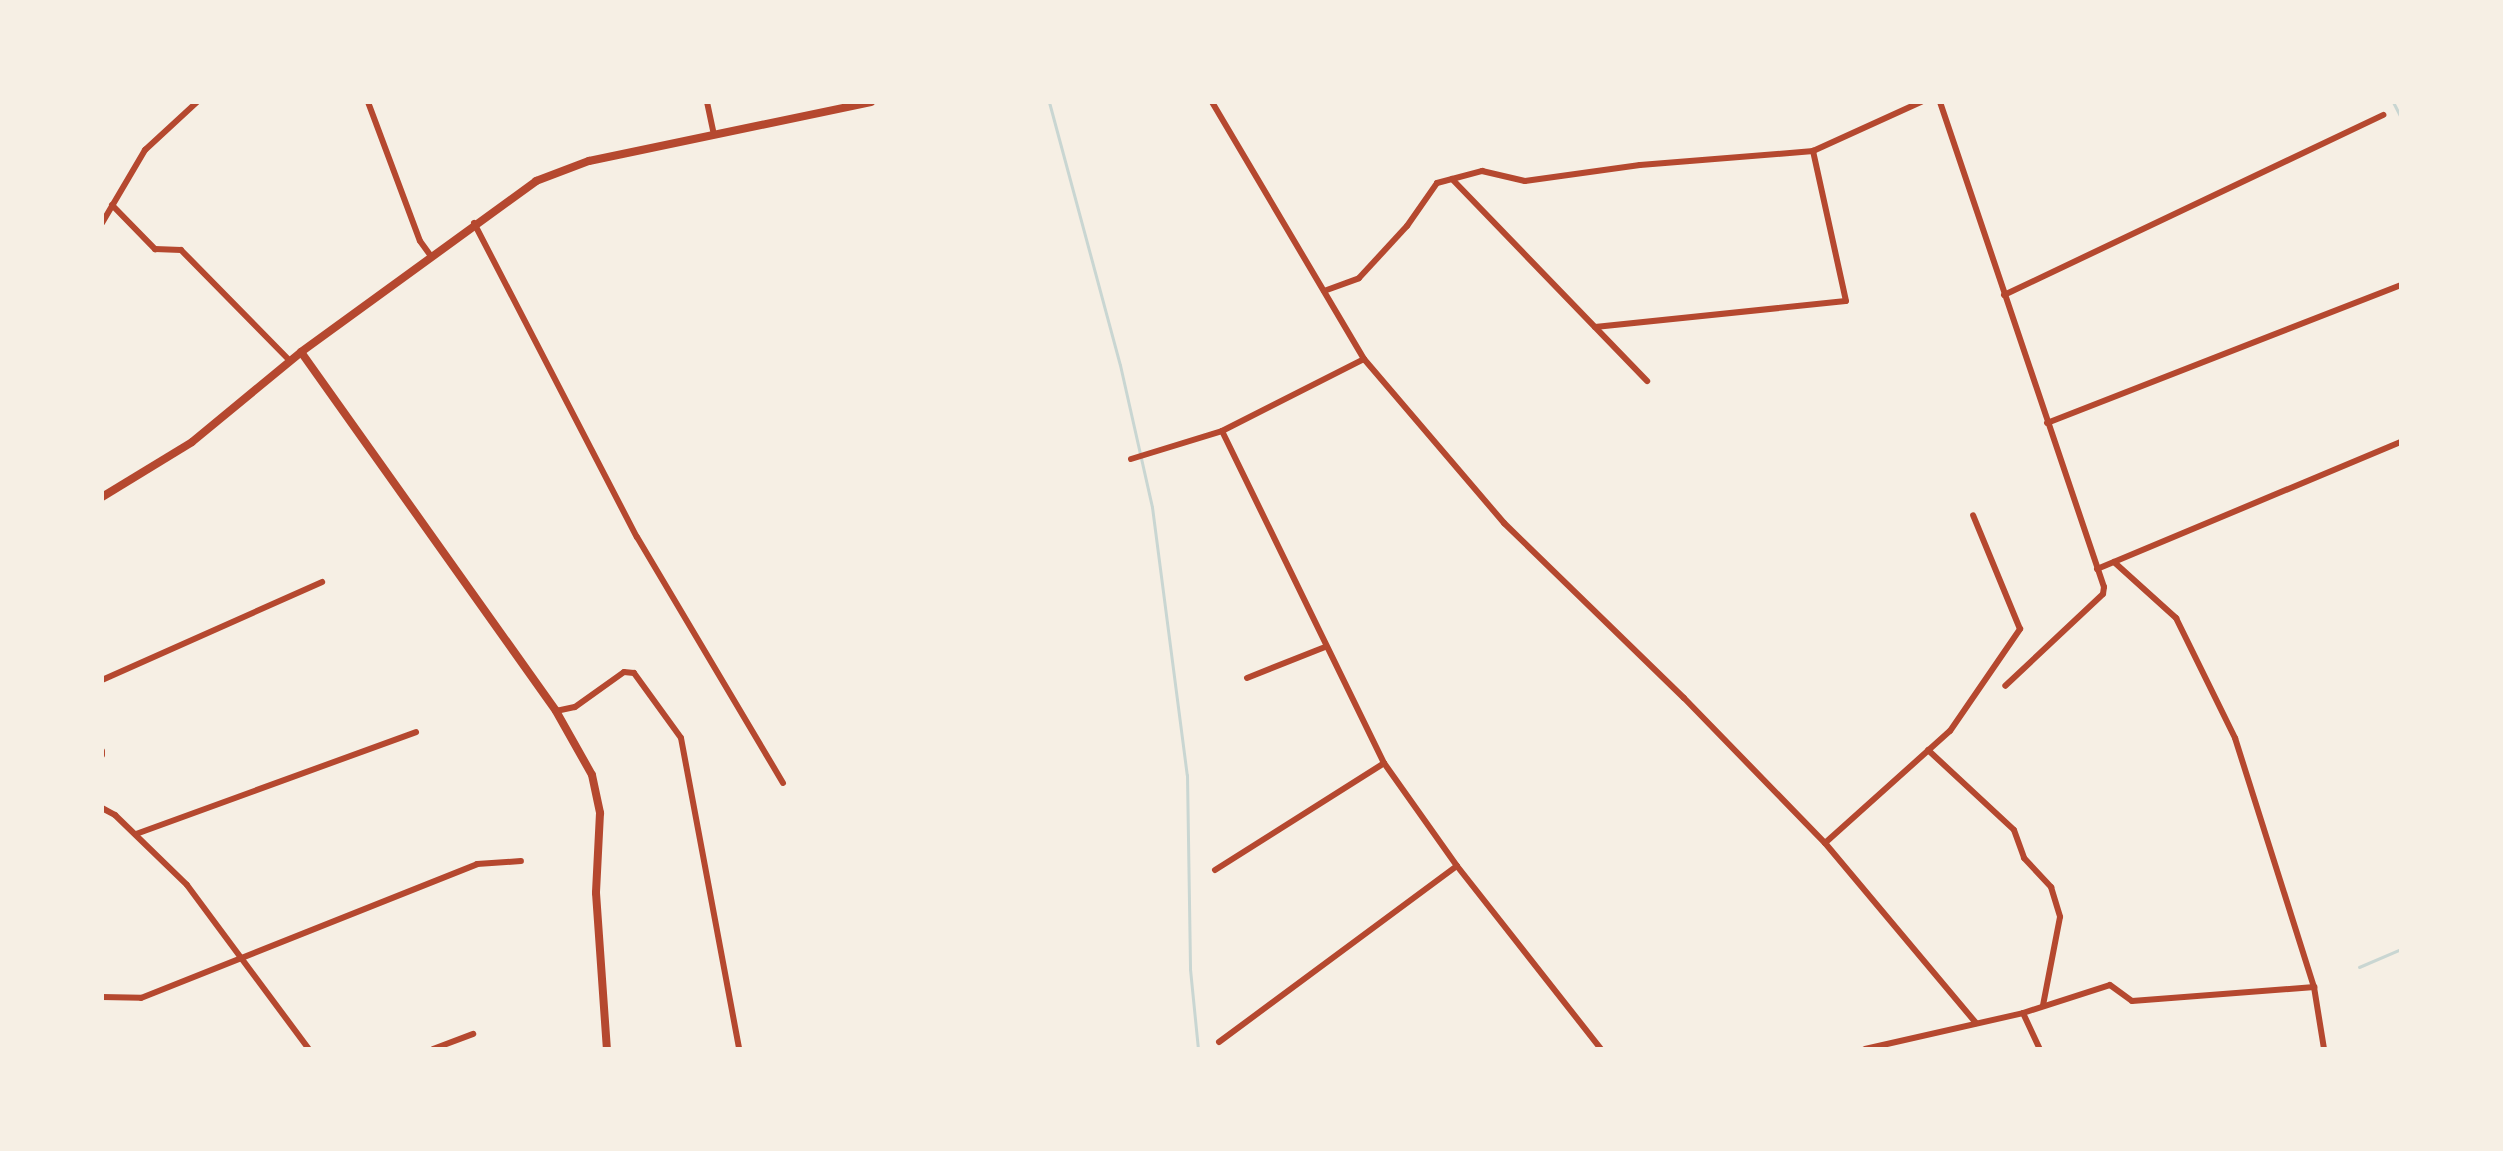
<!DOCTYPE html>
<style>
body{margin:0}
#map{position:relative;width:2503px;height:1151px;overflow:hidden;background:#f6efe4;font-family:Barlow,sans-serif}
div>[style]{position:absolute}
.stream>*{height:3px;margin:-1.5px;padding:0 1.5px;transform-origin:1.5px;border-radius:1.5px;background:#c9d6d2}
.minor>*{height:6px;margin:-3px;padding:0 3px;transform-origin:3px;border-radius:3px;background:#b5482f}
.tertiary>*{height:8px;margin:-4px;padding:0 4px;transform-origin:4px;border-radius:4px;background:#b5482f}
span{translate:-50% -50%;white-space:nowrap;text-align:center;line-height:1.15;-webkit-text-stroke:6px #f6efe4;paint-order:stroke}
.frame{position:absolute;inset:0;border:104px solid #f6efe4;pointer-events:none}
</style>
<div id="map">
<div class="stream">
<i style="left:1049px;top:102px;width:272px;rotate:74.9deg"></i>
<i style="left:1120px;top:365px;width:146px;rotate:77.3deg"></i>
<i style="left:1152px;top:507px;width:270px;rotate:82.6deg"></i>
<i style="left:1187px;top:775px;width:194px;rotate:89.1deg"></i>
<i style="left:1190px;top:969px;width:80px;rotate:84.3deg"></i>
<i style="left:2393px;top:102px;width:18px;rotate:63deg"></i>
<i style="left:2359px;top:967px;width:46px;rotate:-23.2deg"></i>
</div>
<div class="minor">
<i style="left:368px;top:102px;width:148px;rotate:69.5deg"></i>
<i style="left:420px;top:241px;width:17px;rotate:54deg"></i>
<i style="left:707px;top:102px;width:33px;rotate:78deg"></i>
<i style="left:1212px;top:102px;width:299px;rotate:59.4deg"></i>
<i style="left:1364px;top:359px;width:216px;rotate:49.5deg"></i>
<i style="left:1504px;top:523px;width:251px;rotate:44.2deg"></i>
<i style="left:1684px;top:698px;width:202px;rotate:45.8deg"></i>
<i style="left:1825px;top:843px;width:235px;rotate:50deg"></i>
<i style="left:1940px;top:102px;width:512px;rotate:71.32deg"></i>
<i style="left:2104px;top:587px;width:7px;rotate:98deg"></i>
<i style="left:2103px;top:594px;width:134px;rotate:136.8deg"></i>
<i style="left:1452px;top:179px;width:281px;rotate:46deg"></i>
<i style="left:112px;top:205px;width:62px;rotate:45.7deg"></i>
<i style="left:155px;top:249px;width:26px;rotate:2deg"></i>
<i style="left:181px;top:250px;width:156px;rotate:45.5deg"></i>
<i style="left:102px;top:223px;width:85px;rotate:-59.5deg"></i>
<i style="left:145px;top:150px;width:71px;rotate:-42.7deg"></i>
<i style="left:474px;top:223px;width:354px;rotate:62.6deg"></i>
<i style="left:637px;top:537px;width:286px;rotate:59.3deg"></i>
<i style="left:1324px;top:291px;width:37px;rotate:-20deg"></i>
<i style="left:1359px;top:278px;width:71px;rotate:-47.3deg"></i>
<i style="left:1407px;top:226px;width:52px;rotate:-55.1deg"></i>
<i style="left:1437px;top:183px;width:47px;rotate:-14.9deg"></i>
<i style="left:1482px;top:171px;width:44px;rotate:13.1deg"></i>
<i style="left:1525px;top:181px;width:116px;rotate:-7.9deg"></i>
<i style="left:1640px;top:165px;width:174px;rotate:-4.6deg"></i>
<i style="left:1813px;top:151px;width:119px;rotate:-24.4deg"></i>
<i style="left:2004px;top:295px;width:420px;rotate:-25.4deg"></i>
<i style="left:1595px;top:327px;width:252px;rotate:-5.9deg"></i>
<i style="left:1846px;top:301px;width:154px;rotate:-102.4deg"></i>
<i style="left:2047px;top:423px;width:380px;rotate:-21.3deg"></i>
<i style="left:1222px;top:431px;width:369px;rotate:64deg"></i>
<i style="left:1384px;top:763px;width:126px;rotate:54.7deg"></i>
<i style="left:1457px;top:866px;width:233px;rotate:51.8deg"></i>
<i style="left:1131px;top:459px;width:95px;rotate:-17.1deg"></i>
<i style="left:1222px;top:431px;width:159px;rotate:-26.9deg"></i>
<i style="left:2114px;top:562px;width:84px;rotate:42.1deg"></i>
<i style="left:2176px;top:618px;width:134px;rotate:63.8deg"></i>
<i style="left:2235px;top:738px;width:261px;rotate:72.4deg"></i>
<i style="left:2314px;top:987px;width:63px;rotate:80.8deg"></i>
<i style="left:2097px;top:569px;width:329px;rotate:-22.7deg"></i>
<i style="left:1247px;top:678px;width:84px;rotate:-21.7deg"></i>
<i style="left:102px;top:680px;width:241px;rotate:-24deg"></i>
<i style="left:556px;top:711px;width:19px;rotate:-12deg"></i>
<i style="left:575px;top:707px;width:60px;rotate:-35.5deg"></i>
<i style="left:624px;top:672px;width:10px;rotate:6deg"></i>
<i style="left:634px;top:673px;width:80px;rotate:54.1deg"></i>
<i style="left:681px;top:738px;width:316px;rotate:79.4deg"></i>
<i style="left:1928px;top:750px;width:117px;rotate:42.9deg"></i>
<i style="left:2014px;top:830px;width:30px;rotate:70deg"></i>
<i style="left:2024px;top:858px;width:40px;rotate:47deg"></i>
<i style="left:2051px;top:887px;width:31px;rotate:73deg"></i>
<i style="left:2060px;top:917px;width:90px;rotate:100.9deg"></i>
<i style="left:102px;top:751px;width:4px;rotate:90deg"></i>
<i style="left:102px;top:808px;width:15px;rotate:28deg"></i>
<i style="left:115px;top:815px;width:100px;rotate:44.2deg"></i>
<i style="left:187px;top:885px;width:204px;rotate:53.4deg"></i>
<i style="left:136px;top:834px;width:298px;rotate:-20deg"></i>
<i style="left:1825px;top:843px;width:168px;rotate:-41.9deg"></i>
<i style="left:1950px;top:731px;width:124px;rotate:-55.5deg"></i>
<i style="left:2020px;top:629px;width:123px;rotate:-112.4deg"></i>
<i style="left:1215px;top:870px;width:200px;rotate:-32.3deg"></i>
<i style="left:102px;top:997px;width:39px;rotate:1deg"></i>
<i style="left:141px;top:998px;width:362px;rotate:-21.7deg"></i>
<i style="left:477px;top:864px;width:44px;rotate:-3.9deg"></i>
<i style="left:2023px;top:1013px;width:40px;rotate:65deg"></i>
<i style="left:1219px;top:1042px;width:296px;rotate:-36.5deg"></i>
<i style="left:433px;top:1049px;width:43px;rotate:-20.6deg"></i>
<i style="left:1865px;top:1049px;width:162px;rotate:-12.8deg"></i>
<i style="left:2023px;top:1013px;width:91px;rotate:-17.8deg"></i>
<i style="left:2110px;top:985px;width:27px;rotate:36deg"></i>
<i style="left:2132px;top:1001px;width:183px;rotate:-4.4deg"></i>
</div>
<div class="tertiary">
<i style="left:301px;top:352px;width:440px;rotate:54.6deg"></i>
<i style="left:556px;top:711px;width:73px;rotate:60.6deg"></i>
<i style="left:592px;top:775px;width:39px;rotate:78deg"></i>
<i style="left:600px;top:813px;width:80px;rotate:92.9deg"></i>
<i style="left:596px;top:893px;width:156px;rotate:86deg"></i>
<i style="left:102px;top:497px;width:105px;rotate:-31.4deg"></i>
<i style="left:192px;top:442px;width:141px;rotate:-39.5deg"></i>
<i style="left:301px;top:352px;width:291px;rotate:-36deg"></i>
<i style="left:536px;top:181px;width:57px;rotate:-20.7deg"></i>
<i style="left:589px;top:161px;width:288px;rotate:-11.8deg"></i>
</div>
<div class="frame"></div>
</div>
